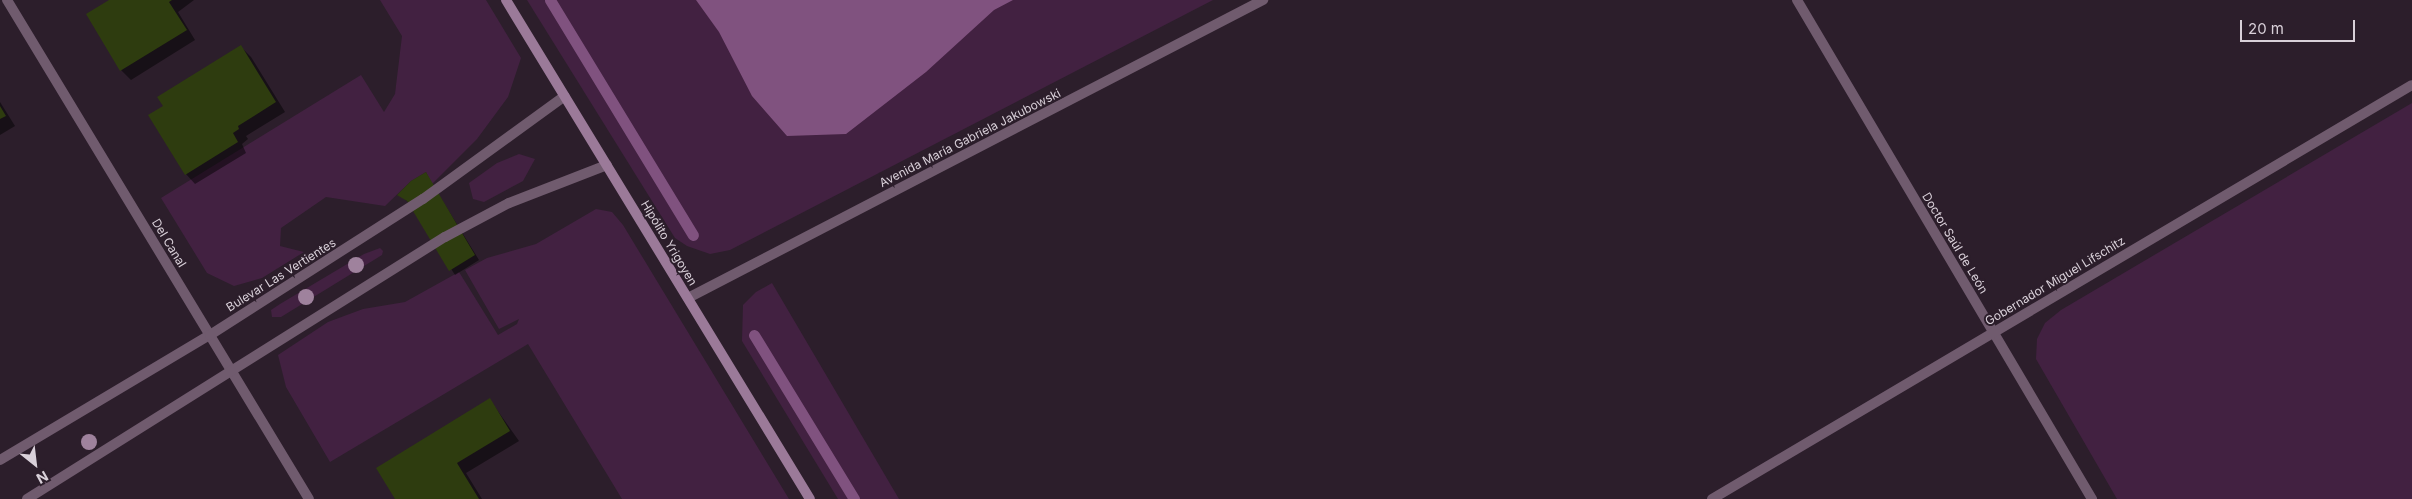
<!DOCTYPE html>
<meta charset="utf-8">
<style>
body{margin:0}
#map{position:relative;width:2412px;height:499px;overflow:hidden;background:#2c1e2b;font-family:Inter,sans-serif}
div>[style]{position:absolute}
.green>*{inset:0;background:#422141}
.water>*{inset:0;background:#80527f}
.shadow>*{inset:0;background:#0007}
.stream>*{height:11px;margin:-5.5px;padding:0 5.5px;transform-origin:5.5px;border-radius:5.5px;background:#80527f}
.building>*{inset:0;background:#2e3c0f}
.street>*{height:10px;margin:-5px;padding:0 5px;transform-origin:5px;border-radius:5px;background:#705b6e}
.secondary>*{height:10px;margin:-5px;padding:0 5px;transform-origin:5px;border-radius:5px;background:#9b7a99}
.trees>*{width:16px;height:16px;margin:-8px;border-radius:50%;background:#9f829d}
span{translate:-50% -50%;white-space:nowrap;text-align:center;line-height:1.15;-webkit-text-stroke:4px #2c1e2b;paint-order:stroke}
.street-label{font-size:12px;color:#d9d0d9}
.north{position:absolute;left:10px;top:439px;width:50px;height:50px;-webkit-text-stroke:4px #2c1e2b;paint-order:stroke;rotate:151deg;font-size:14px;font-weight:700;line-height:20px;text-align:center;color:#d9d0d9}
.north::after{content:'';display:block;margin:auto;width:18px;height:22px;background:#d9d0d9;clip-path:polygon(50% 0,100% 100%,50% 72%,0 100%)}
.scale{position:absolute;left:2240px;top:20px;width:115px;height:22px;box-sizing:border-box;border:2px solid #d9d0d9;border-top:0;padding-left:6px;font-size:15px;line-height:18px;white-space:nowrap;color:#d9d0d9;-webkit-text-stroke:4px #2c1e2b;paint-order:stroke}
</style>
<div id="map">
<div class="green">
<i style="clip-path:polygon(380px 0,486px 0,521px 58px,508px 97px,477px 139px,432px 184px,426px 172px,411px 181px,385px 206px,326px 197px,281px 228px,280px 246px,304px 252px,262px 278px,234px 286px,207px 273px,161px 198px,361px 75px,384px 112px,395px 94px,402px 36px)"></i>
<i style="clip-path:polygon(527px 0,1213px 0,730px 250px,710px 254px,687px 246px,675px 238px)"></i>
<i style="clip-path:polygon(2412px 103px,2412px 499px,2117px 499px,2036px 359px,2037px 339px,2045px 323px,2061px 310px)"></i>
<i style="clip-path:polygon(519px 154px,535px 159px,523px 181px,484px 202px,473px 199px,469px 183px,497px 163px)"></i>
<i style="clip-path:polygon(596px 209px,612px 212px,623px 225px,789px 499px,622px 499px,528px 344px,330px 462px,286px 387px,278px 355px,328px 322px,363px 309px,405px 302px,459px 272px,498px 335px,517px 324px,519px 319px,499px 329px,465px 270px,487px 258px,536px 244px)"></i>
<i style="clip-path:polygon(380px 248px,383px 251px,382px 255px,281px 317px,272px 317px,271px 310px,280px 304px,364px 254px)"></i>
<i style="clip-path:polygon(772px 283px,899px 499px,838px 499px,742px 341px,743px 305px,756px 292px)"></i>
</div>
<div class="water">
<i style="clip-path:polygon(696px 0,1013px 0,994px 10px,926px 72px,846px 134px,787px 136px,752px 96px,719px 32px)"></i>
</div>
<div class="shadow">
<i style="clip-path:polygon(112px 0,194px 0,178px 12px,195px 40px,131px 80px,121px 70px)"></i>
<i style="clip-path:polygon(241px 47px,251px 57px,285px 112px,246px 136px,248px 139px,242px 144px,246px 153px,195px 184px,186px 174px,164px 107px)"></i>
<i style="clip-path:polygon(0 102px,15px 126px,0 135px)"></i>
<i style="clip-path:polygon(426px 174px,479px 260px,455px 275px,410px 204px,399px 194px)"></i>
<i style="clip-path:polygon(490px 400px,519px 441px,466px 473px,482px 499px,396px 499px)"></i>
</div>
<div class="stream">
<i style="left:550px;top:0;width:275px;rotate:58.7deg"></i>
<i style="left:754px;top:335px;width:192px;rotate:58.6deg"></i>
</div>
<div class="building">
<i style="clip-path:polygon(109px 0,172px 0,169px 2px,187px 30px,120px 71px,86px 14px)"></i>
<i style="clip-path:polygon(241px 45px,276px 102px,238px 126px,239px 129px,233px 133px,238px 142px,185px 175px,148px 115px,163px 106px,157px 97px)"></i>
<i style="clip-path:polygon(0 106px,6px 116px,0 119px)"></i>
<i style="clip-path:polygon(426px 172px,475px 255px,449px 271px,407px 201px,397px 195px,411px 181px)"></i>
<i style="clip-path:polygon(490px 398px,510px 431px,457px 463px,479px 499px,395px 499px,376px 468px)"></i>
</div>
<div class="street">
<i style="left:7px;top:0;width:583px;rotate:58.82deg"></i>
<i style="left:1797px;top:0;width:580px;rotate:59.41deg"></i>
<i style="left:688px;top:298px;width:648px;rotate:-27.4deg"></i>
<i style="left:0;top:460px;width:244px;rotate:-30.8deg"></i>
<i style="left:210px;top:335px;width:253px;rotate:-32.6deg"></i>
<i style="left:423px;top:199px;width:175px;rotate:-36deg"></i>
<i style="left:27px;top:499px;width:493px;rotate:-32.1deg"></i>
<i style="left:445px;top:237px;width:72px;rotate:-28deg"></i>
<i style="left:509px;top:203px;width:105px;rotate:-21.2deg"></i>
<i style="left:1712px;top:499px;width:813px;rotate:-30.6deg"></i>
</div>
<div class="secondary">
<i style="left:506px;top:0;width:584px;rotate:58.65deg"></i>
</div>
<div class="trees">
<i style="left:356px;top:265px"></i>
<i style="left:306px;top:297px"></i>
<i style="left:89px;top:442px"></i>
</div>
<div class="street-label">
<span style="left:970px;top:138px;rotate:-27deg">Avenida María Gabriela Jakubowski</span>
<span style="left:169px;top:243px;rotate:59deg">Del Canal</span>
<span style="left:669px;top:243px;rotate:59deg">Hipólito Yrigoyen</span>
<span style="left:1955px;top:243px;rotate:59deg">Doctor Saúl de León</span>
<span style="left:281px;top:275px;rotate:-32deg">Bulevar Las Vertientes</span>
<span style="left:2055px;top:281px;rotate:-31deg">Gobernador Miguel Lifschitz</span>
</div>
<div class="north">N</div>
<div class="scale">20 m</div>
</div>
